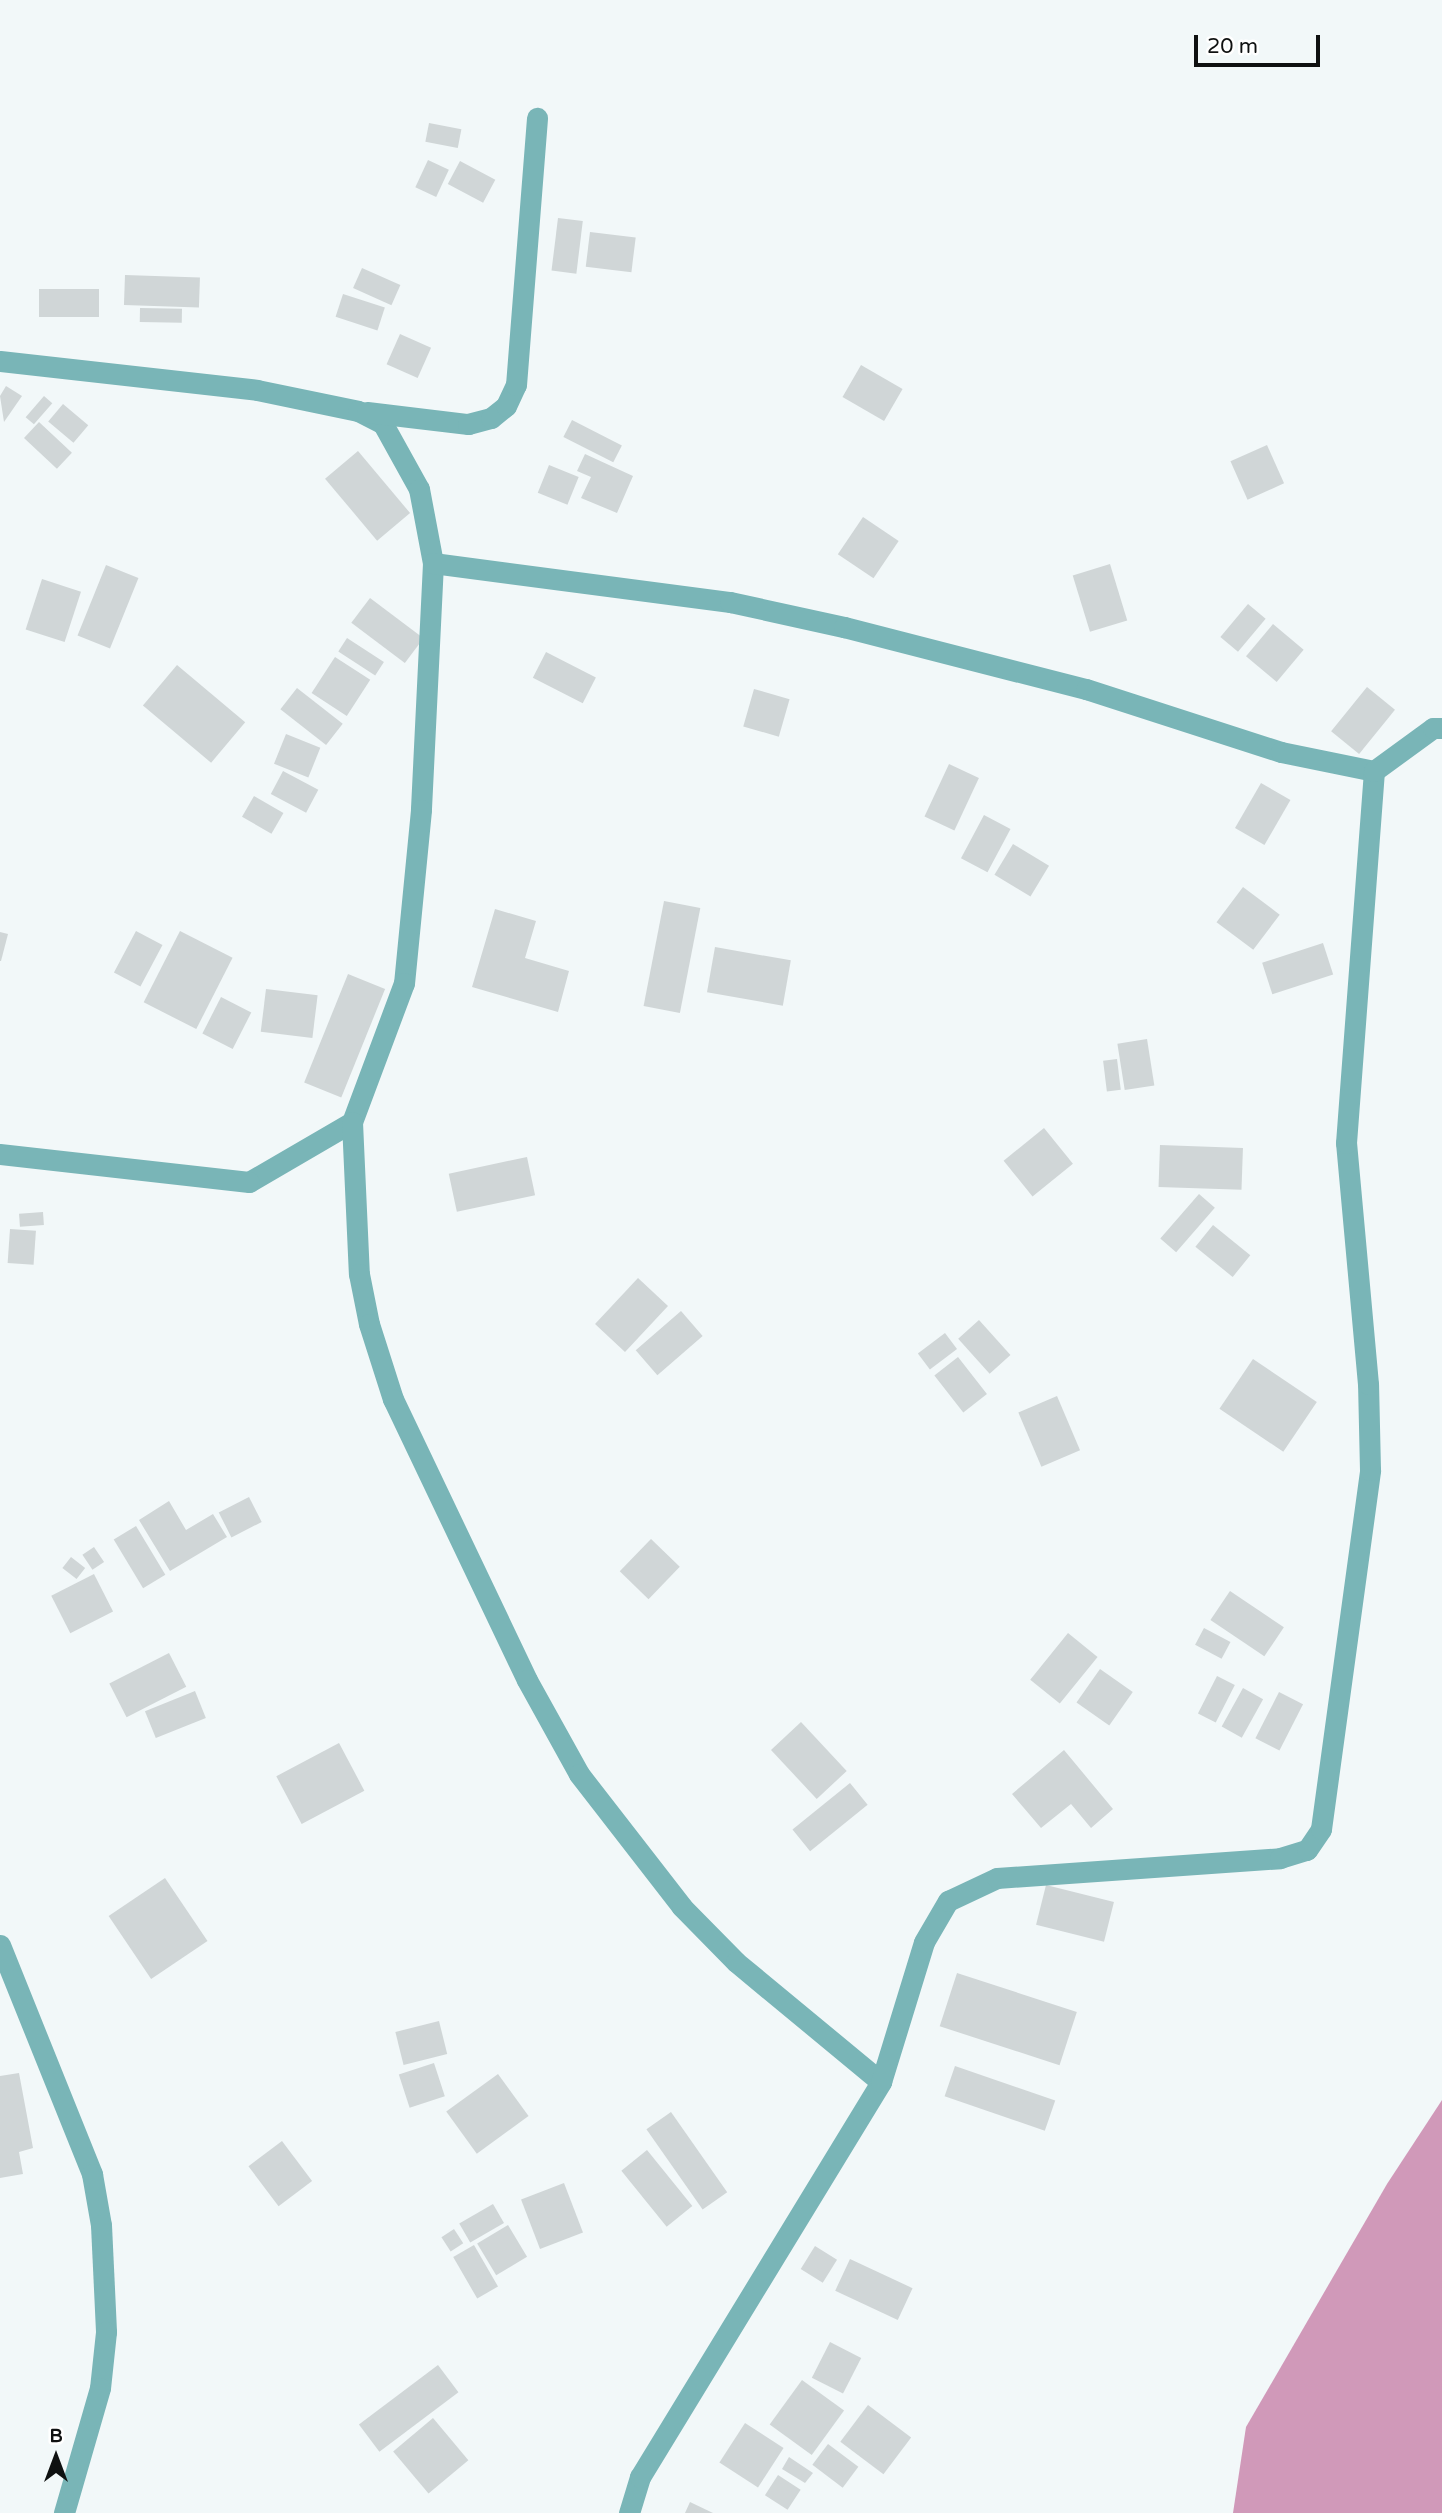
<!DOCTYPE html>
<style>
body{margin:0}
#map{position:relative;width:1442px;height:2513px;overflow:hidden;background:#f2f8f9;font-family:"Varela Round",sans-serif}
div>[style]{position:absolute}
.water>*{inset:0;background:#d099b9}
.building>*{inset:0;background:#d0d6d7;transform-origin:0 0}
.street>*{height:21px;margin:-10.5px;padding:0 10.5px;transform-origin:10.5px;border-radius:10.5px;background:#79b5b7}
span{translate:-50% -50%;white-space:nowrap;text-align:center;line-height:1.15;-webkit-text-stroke:5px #fff;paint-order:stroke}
.north{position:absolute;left:21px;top:2422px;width:70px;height:70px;-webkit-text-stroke:5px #fff;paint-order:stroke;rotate:0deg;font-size:19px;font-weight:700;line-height:28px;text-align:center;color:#0f1111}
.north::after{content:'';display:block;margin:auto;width:24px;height:32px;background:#0f1111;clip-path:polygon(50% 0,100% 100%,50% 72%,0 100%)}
.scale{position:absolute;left:1194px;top:35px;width:126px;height:32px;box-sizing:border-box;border:4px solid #0f1111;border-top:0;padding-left:9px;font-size:21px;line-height:24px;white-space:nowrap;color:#0f1111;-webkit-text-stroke:5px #fff;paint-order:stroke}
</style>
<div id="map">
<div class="water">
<i style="clip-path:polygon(1442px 2100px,1442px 2513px,1233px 2513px,1246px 2427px,1387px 2184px)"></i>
</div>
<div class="building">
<i style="left:429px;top:123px;width:33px;height:19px;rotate:11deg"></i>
<i style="left:428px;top:160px;width:23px;height:30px;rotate:25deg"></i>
<i style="left:460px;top:161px;width:40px;height:26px;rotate:28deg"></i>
<i style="left:558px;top:218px;width:25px;height:53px;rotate:7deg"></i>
<i style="left:590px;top:232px;width:46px;height:35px;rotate:7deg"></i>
<i style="left:362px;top:268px;width:42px;height:22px;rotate:24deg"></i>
<i style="left:125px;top:275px;width:75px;height:30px;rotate:2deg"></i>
<i style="left:39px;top:289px;width:60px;height:28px"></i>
<i style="left:343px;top:294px;width:44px;height:24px;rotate:18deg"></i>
<i style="left:140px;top:308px;width:42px;height:14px;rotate:1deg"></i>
<i style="left:400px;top:334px;width:34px;height:33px;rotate:24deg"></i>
<i style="left:861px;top:365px;width:48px;height:37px;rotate:30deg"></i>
<i style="clip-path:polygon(6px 386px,22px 396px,4px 422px,0 396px)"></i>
<i style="left:44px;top:396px;width:11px;height:28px;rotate:41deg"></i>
<i style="left:63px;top:404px;width:33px;height:23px;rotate:40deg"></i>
<i style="left:572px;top:420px;width:56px;height:19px;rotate:27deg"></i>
<i style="left:39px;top:422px;width:45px;height:22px;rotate:43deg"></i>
<i style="left:1267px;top:445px;width:42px;height:40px;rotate:66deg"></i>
<i style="left:358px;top:451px;width:81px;height:43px;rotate:50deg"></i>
<i style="clip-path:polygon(585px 454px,633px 476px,617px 513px,581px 498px,591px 477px,577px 471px)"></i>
<i style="left:549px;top:465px;width:32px;height:30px;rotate:22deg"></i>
<i style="left:863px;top:517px;width:43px;height:45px;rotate:34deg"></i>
<i style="left:1110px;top:564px;width:59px;height:39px;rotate:73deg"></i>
<i style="left:106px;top:565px;width:35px;height:76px;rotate:22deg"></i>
<i style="left:42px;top:579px;width:41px;height:53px;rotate:18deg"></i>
<i style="left:370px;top:598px;width:67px;height:31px;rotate:37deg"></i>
<i style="left:1248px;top:604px;width:23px;height:43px;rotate:40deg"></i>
<i style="left:1273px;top:624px;width:40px;height:42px;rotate:40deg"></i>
<i style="left:347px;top:638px;width:44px;height:16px;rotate:33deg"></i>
<i style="left:546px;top:652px;width:56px;height:29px;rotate:27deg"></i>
<i style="left:335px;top:657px;width:42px;height:43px;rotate:33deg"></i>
<i style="left:177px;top:665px;width:89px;height:53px;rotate:40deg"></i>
<i style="left:1367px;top:687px;width:36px;height:57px;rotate:39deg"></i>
<i style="left:297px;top:688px;width:58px;height:27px;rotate:38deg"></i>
<i style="left:754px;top:689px;width:37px;height:39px;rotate:16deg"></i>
<i style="left:286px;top:734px;width:37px;height:32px;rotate:22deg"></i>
<i style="left:949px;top:764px;width:33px;height:58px;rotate:25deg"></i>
<i style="left:283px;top:771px;width:40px;height:26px;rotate:28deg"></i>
<i style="left:1261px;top:783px;width:34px;height:52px;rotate:30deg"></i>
<i style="left:254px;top:796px;width:34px;height:24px;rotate:30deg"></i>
<i style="left:984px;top:815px;width:30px;height:49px;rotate:28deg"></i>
<i style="left:1013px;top:844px;width:42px;height:36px;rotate:31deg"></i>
<i style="left:1243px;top:887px;width:46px;height:44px;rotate:37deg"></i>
<i style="left:664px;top:901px;width:37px;height:107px;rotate:11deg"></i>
<i style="clip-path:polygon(495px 909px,536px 921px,525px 958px,569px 971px,558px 1012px,472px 987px)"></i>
<i style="left:136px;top:931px;width:30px;height:47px;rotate:28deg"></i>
<i style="left:180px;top:931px;width:59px;height:80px;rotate:27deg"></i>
<i style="clip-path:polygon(0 932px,8px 934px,1px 961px,0 961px)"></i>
<i style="left:1323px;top:943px;width:33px;height:64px;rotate:72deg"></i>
<i style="left:715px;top:947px;width:77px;height:46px;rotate:10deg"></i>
<i style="left:348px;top:974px;width:40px;height:117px;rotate:22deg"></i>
<i style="left:266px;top:989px;width:52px;height:43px;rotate:7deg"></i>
<i style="left:221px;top:997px;width:34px;height:41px;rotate:27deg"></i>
<i style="left:1147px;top:1039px;width:47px;height:30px;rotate:81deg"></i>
<i style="left:1117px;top:1059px;width:31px;height:14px;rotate:83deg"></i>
<i style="left:1044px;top:1128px;width:46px;height:52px;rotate:51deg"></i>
<i style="left:1160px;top:1145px;width:83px;height:42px;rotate:2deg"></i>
<i style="left:527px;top:1157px;width:39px;height:80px;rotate:78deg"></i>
<i style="left:1199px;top:1194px;width:21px;height:59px;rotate:41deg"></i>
<i style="left:43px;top:1212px;width:13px;height:24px;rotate:86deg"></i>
<i style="left:1213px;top:1225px;width:48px;height:28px;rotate:39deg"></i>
<i style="left:10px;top:1229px;width:26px;height:34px;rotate:4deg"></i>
<i style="left:638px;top:1278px;width:41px;height:63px;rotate:43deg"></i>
<i style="left:681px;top:1311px;width:33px;height:60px;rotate:49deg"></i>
<i style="left:979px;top:1320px;width:47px;height:28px;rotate:48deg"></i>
<i style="left:945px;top:1333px;width:20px;height:34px;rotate:53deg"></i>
<i style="left:958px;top:1357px;width:47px;height:30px;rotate:52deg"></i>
<i style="left:1253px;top:1359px;width:77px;height:60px;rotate:34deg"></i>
<i style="left:1057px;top:1396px;width:59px;height:42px;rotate:67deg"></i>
<i style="left:249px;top:1497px;width:28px;height:34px;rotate:63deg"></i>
<i style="clip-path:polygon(169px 1501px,186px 1530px,213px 1514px,227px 1537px,170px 1571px,139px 1520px)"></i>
<i style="left:136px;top:1526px;width:57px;height:26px;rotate:59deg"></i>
<i style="left:651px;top:1539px;width:40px;height:45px;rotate:44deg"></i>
<i style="left:94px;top:1547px;width:18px;height:14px;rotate:56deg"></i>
<i style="left:71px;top:1557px;width:18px;height:14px;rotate:38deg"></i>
<i style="left:94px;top:1574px;width:42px;height:48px;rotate:63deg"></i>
<i style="left:1230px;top:1591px;width:65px;height:35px;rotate:34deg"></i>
<i style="left:1204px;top:1628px;width:30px;height:19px;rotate:28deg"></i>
<i style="left:1068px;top:1633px;width:38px;height:60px;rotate:39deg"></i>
<i style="left:169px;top:1653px;width:38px;height:67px;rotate:63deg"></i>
<i style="left:1100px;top:1669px;width:40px;height:41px;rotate:35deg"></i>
<i style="left:1217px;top:1676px;width:20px;height:42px;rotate:27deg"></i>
<i style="left:1243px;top:1688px;width:23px;height:44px;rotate:29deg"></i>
<i style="left:195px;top:1691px;width:29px;height:54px;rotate:68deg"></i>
<i style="left:1279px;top:1692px;width:27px;height:52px;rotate:27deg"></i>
<i style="left:801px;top:1722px;width:67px;height:41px;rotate:47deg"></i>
<i style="left:339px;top:1743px;width:54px;height:71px;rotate:62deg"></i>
<i style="clip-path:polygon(1064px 1750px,1113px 1809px,1091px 1828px,1071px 1804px,1041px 1828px,1012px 1794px)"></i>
<i style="left:850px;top:1783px;width:28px;height:74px;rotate:51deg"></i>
<i style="left:165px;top:1878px;width:76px;height:68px;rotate:56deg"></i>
<i style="left:1046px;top:1885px;width:70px;height:41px;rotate:14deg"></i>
<i style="left:957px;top:1973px;width:126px;height:56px;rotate:18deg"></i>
<i style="left:439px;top:2021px;width:34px;height:45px;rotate:76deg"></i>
<i style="left:434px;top:2063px;width:35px;height:37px;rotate:72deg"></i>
<i style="left:955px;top:2066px;width:106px;height:32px;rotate:19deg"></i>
<i style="clip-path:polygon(19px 2073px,33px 2148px,19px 2152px,23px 2174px,0 2178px,0 2076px)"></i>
<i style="left:498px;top:2074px;width:52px;height:64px;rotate:54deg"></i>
<i style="left:671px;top:2112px;width:98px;height:30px;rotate:55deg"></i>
<i style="left:282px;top:2141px;width:50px;height:42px;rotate:53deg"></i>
<i style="left:647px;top:2150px;width:72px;height:33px;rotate:51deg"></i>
<i style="left:564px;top:2183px;width:53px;height:46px;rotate:69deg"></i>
<i style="left:493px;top:2204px;width:22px;height:39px;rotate:60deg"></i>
<i style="left:508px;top:2225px;width:37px;height:36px;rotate:59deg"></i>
<i style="left:454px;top:2229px;width:17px;height:15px;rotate:57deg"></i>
<i style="left:474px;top:2245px;width:48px;height:24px;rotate:60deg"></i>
<i style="left:815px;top:2246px;width:26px;height:27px;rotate:32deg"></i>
<i style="left:850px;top:2259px;width:69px;height:35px;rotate:25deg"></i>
<i style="left:830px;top:2342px;width:35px;height:40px;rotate:27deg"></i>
<i style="left:438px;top:2365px;width:34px;height:99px;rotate:53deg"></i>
<i style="left:802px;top:2380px;width:52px;height:55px;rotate:36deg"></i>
<i style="left:868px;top:2405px;width:54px;height:46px;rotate:37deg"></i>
<i style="left:433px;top:2418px;width:55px;height:52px;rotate:50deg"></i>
<i style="left:745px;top:2423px;width:46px;height:47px;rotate:33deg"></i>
<i style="left:828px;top:2444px;width:38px;height:26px;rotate:37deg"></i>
<i style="clip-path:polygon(789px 2457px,813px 2473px,805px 2483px,782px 2469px)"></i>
<i style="left:778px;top:2475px;width:27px;height:24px;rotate:33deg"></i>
<i style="clip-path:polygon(690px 2502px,713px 2513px,685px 2513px)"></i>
</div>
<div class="street">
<i style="left:0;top:361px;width:259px;rotate:6.4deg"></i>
<i style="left:257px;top:390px;width:103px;rotate:11.7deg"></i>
<i style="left:358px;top:411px;width:28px;rotate:27deg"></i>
<i style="left:383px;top:424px;width:74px;rotate:61deg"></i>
<i style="left:419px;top:489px;width:75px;rotate:79.3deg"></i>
<i style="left:433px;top:563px;width:247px;rotate:92.8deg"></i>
<i style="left:421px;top:810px;width:174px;rotate:95.6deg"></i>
<i style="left:404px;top:983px;width:148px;rotate:110.5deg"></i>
<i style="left:352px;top:1122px;width:119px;rotate:149.8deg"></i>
<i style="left:249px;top:1182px;width:251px;rotate:-173.6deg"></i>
<i style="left:367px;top:412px;width:102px;rotate:6.8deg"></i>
<i style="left:468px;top:424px;width:24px;rotate:-15deg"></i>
<i style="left:491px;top:418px;width:19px;rotate:-39deg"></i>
<i style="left:506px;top:406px;width:23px;rotate:-65deg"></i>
<i style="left:516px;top:385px;width:268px;rotate:-85.5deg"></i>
<i style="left:433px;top:563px;width:300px;rotate:7.5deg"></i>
<i style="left:730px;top:602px;width:117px;rotate:12.4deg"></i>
<i style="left:844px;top:627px;width:250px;rotate:14.4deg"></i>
<i style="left:1086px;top:689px;width:205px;rotate:17.9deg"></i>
<i style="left:1281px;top:752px;width:95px;rotate:11.5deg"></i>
<i style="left:352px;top:1122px;width:152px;rotate:87.4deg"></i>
<i style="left:359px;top:1274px;width:51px;rotate:78.7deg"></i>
<i style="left:369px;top:1324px;width:79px;rotate:72.3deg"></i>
<i style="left:393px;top:1399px;width:311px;rotate:64.5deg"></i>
<i style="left:527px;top:1680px;width:107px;rotate:61deg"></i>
<i style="left:579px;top:1774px;width:168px;rotate:52.2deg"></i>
<i style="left:682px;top:1907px;width:77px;rotate:45.5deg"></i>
<i style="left:736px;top:1962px;width:188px;rotate:39.6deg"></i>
<i style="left:0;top:1945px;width:247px;rotate:68.1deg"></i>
<i style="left:92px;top:2174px;width:52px;rotate:80deg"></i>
<i style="left:101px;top:2225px;width:107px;rotate:87.3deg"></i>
<i style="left:106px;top:2332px;width:56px;rotate:96.1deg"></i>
<i style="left:100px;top:2388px;width:130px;rotate:106.1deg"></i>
<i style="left:629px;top:2513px;width:38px;rotate:-73deg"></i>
<i style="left:640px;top:2477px;width:463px;rotate:-58.6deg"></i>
<i style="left:881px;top:2082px;width:146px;rotate:-72.9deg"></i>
<i style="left:924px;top:1942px;width:48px;rotate:-59.7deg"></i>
<i style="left:948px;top:1901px;width:54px;rotate:-25.1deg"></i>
<i style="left:997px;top:1878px;width:284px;rotate:-4deg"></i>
<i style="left:1280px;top:1858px;width:28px;rotate:-17deg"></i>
<i style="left:1307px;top:1850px;width:25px;rotate:-56deg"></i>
<i style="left:1321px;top:1829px;width:362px;rotate:-82.2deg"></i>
<i style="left:1370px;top:1470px;width:86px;rotate:-91.3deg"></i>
<i style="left:1368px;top:1384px;width:242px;rotate:-95.2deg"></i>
<i style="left:1346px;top:1143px;width:373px;rotate:-85.7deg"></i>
<i style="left:1374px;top:771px;width:73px;rotate:-36.1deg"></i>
<i style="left:1433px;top:728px;width:9px"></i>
</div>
<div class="north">B</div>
<div class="scale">20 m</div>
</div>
